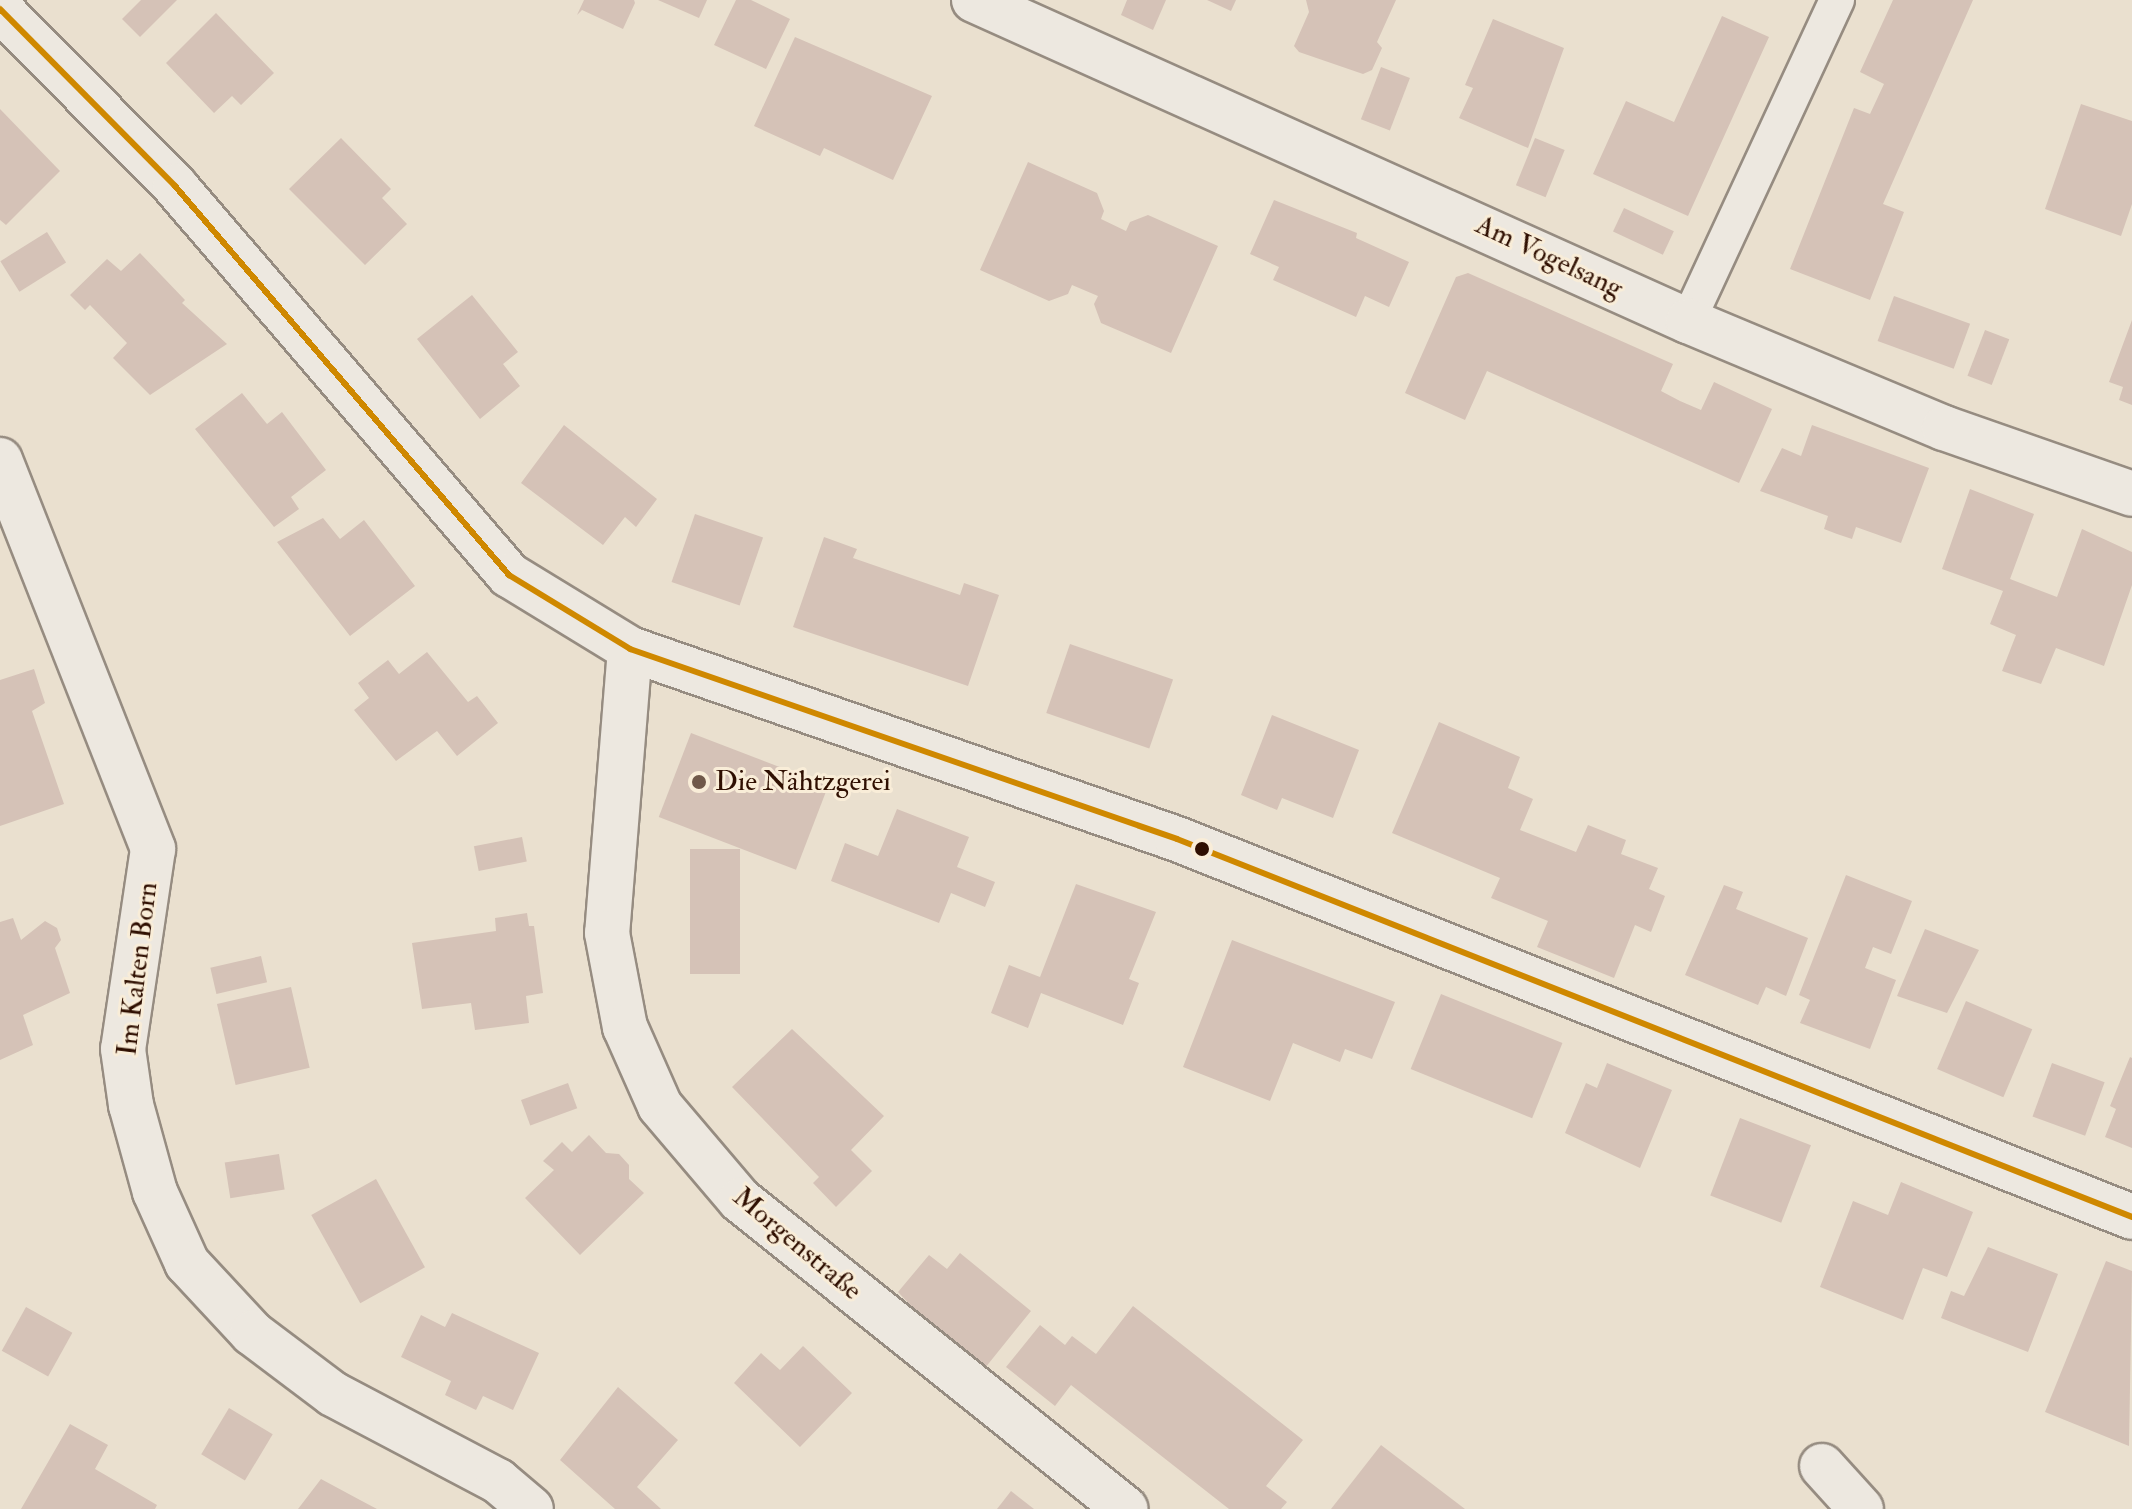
<!DOCTYPE html>
<meta charset="utf-8">
<style>
body{margin:0}
#map{position:relative;width:2132px;height:1509px;overflow:hidden;background:#eae0cf;font-family:"IM FELL Double Pica",serif}
div>[style]{position:absolute}
.building>*{inset:0;background:#d5c2b7;transform-origin:0 0}
.roads{filter:drop-shadow(2px 0 #968c81) drop-shadow(-2px 0 #968c81) drop-shadow(0 2px #968c81) drop-shadow(0 -2px #968c81)}
.lane>*{height:34px;margin:-17px;padding:0 17px;transform-origin:17px;border-radius:17px;background:#ede8e0}
.street>*{height:44px;margin:-22px;padding:0 22px;transform-origin:22px;border-radius:22px;background:#ede8e0}
.bus-1>*{height:6px;margin:-3px;padding:0 3px;transform-origin:3px;border-radius:3px;background:#cf8800}
.dots>*{width:22px;height:22px;translate:-50% -50%;box-sizing:border-box;border:4px solid #f9edd8;border-radius:50%}
span{translate:-50% -50%;white-space:nowrap;text-align:center;line-height:1.15;-webkit-text-stroke:6px #f9edd8;paint-order:stroke}
.street-label{font-size:28px;color:#2f0f01}
.poi-label{font-size:28px;color:#2f0f01}
.left{translate:0 -50%;text-align:left}
</style>
<div id="map">
<div class="building">
<i style="clip-path:polygon(141px 0,177px 0,140px 37px,122px 19px)"></i>
<i style="clip-path:polygon(584px 0,634px 0,635px 3px,623px 29px,582px 10px,577px 15px)"></i>
<i style="clip-path:polygon(658px 0,707px 0,699px 18px)"></i>
<i style="clip-path:polygon(736px 0,751px 0,790px 19px,766px 69px,714px 45px)"></i>
<i style="clip-path:polygon(1127px 0,1166px 0,1153px 30px,1121px 15px)"></i>
<i style="clip-path:polygon(1207px 0,1236px 0,1231px 11px)"></i>
<i style="clip-path:polygon(1306px 0,1396px 0,1377px 42px,1382px 48px,1372px 70px,1363px 74px,1299px 52px,1294px 46px,1309px 12px)"></i>
<i style="clip-path:polygon(1893px 0,1973px 0,1883px 204px,1904px 212px,1870px 300px,1790px 269px,1854px 108px,1870px 114px,1884px 84px,1860px 72px)"></i>
<i style="clip-path:polygon(216px 13px,274px 73px,241px 105px,232px 96px,214px 113px,166px 63px)"></i>
<i style="clip-path:polygon(1722px 16px,1769px 37px,1688px 216px,1593px 174px,1626px 101px,1674px 122px)"></i>
<i style="clip-path:polygon(1493px 19px,1564px 48px,1528px 148px,1459px 118px,1473px 88px,1465px 85px)"></i>
<i style="clip-path:polygon(795px 37px,932px 96px,893px 180px,824px 148px,820px 156px,754px 126px)"></i>
<i style="left:1381px;top:67px;width:31px;height:56px;rotate:21deg"></i>
<i style="clip-path:polygon(2081px 104px,2132px 121px,2132px 204px,2121px 236px,2045px 209px)"></i>
<i style="clip-path:polygon(0 109px,60px 171px,6px 225px,0 220px)"></i>
<i style="clip-path:polygon(341px 138px,391px 189px,382px 198px,407px 224px,365px 265px,289px 189px)"></i>
<i style="left:1535px;top:138px;width:32px;height:51px;rotate:22deg"></i>
<i style="clip-path:polygon(1028px 162px,1097px 193px,1104px 211px,1101px 219px,1126px 231px,1130px 222px,1148px 215px,1218px 246px,1171px 353px,1101px 323px,1094px 304px,1098px 296px,1072px 285px,1068px 294px,1049px 301px,980px 270px)"></i>
<i style="clip-path:polygon(1274px 200px,1357px 233px,1356px 238px,1409px 262px,1389px 307px,1365px 296px,1356px 317px,1273px 280px,1279px 267px,1250px 254px)"></i>
<i style="left:1624px;top:208px;width:55px;height:26px;rotate:25deg"></i>
<i style="left:47px;top:232px;width:36px;height:55px;rotate:58deg"></i>
<i style="clip-path:polygon(140px 253px,185px 300px,182px 303px,227px 344px,150px 395px,113px 358px,127px 343px,90px 305px,85px 310px,70px 295px,107px 259px,121px 271px)"></i>
<i style="clip-path:polygon(1468px 273px,1673px 364px,1661px 391px,1680px 401px,1701px 410px,1714px 382px,1772px 409px,1739px 483px,1487px 371px,1465px 420px,1405px 393px,1456px 277px)"></i>
<i style="clip-path:polygon(472px 295px,518px 352px,503px 364px,520px 386px,480px 419px,417px 339px)"></i>
<i style="left:1894px;top:296px;width:81px;height:48px;rotate:20deg"></i>
<i style="clip-path:polygon(2132px 320px,2132px 405px,2119px 400px,2123px 387px,2109px 382px)"></i>
<i style="left:1985px;top:330px;width:26px;height:49px;rotate:21deg"></i>
<i style="clip-path:polygon(242px 393px,267px 424px,282px 412px,326px 470px,291px 497px,299px 509px,274px 527px,195px 429px)"></i>
<i style="clip-path:polygon(564px 425px,657px 499px,636px 527px,625px 517px,603px 545px,521px 483px)"></i>
<i style="clip-path:polygon(1812px 425px,1929px 468px,1901px 543px,1856px 527px,1852px 539px,1837px 534px,1824px 529px,1828px 516px,1760px 491px,1782px 448px,1801px 456px)"></i>
<i style="clip-path:polygon(1970px 489px,2034px 514px,2010px 579px,2057px 597px,2082px 529px,2132px 552px,2132px 585px,2104px 666px,2056px 648px,2041px 684px,2002px 671px,2016px 635px,1990px 624px,2003px 591px,1942px 569px)"></i>
<i style="left:695px;top:514px;width:72px;height:72px;rotate:19deg"></i>
<i style="clip-path:polygon(323px 518px,340px 539px,364px 520px,415px 586px,350px 636px,277px 542px)"></i>
<i style="clip-path:polygon(824px 537px,857px 549px,853px 558px,960px 595px,964px 583px,999px 595px,968px 686px,793px 627px)"></i>
<i style="left:1070px;top:644px;width:109px;height:73px;rotate:19deg"></i>
<i style="clip-path:polygon(427px 652px,468px 702px,477px 696px,498px 723px,457px 756px,437px 731px,396px 761px,354px 710px,369px 698px,358px 683px,388px 660px,399px 674px)"></i>
<i style="clip-path:polygon(34px 669px,45px 703px,32px 711px,64px 804px,0 826px,0 680px)"></i>
<i style="clip-path:polygon(1272px 715px,1359px 750px,1333px 818px,1282px 798px,1277px 810px,1241px 795px)"></i>
<i style="clip-path:polygon(1439px 722px,1520px 757px,1508px 788px,1533px 799px,1520px 830px,1576px 852px,1588px 825px,1626px 840px,1621px 854px,1658px 868px,1649px 889px,1665px 896px,1651px 932px,1635px 925px,1614px 978px,1537px 947px,1548px 921px,1491px 898px,1500px 878px,1392px 833px)"></i>
<i style="left:691px;top:733px;width:147px;height:90px;rotate:21deg"></i>
<i style="clip-path:polygon(897px 809px,969px 837px,957px 867px,995px 882px,985px 907px,951px 893px,939px 923px,831px 881px,845px 843px,878px 856px)"></i>
<i style="left:522px;top:837px;width:25px;height:49px;rotate:79deg"></i>
<i style="left:690px;top:849px;width:50px;height:125px"></i>
<i style="clip-path:polygon(1846px 875px,1912px 901px,1891px 954px,1873px 947px,1865px 968px,1896px 980px,1870px 1049px,1800px 1023px,1810px 1000px,1799px 995px)"></i>
<i style="clip-path:polygon(1076px 884px,1156px 912px,1129px 979px,1139px 983px,1123px 1025px,1041px 993px,1028px 1028px,991px 1013px,1009px 965px,1040px 977px)"></i>
<i style="clip-path:polygon(1724px 885px,1743px 892px,1736px 909px,1808px 938px,1786px 996px,1766px 987px,1758px 1005px,1685px 975px)"></i>
<i style="clip-path:polygon(527px 913px,529px 926px,534px 926px,543px 993px,526px 996px,529px 1023px,475px 1030px,471px 1003px,422px 1009px,412px 943px,496px 931px,495px 918px)"></i>
<i style="clip-path:polygon(13px 918px,21px 940px,45px 921px,57px 928px,61px 940px,55px 948px,70px 993px,23px 1015px,33px 1045px,0 1060px,0 922px)"></i>
<i style="clip-path:polygon(1925px 929px,1979px 950px,1947px 1013px,1897px 996px)"></i>
<i style="clip-path:polygon(1232px 940px,1395px 1002px,1372px 1059px,1345px 1049px,1340px 1062px,1293px 1043px,1270px 1101px,1183px 1067px)"></i>
<i style="left:261px;top:956px;width:27px;height:52px;rotate:77deg"></i>
<i style="left:291px;top:987px;width:83px;height:76px;rotate:77deg"></i>
<i style="left:1441px;top:994px;width:131px;height:81px;rotate:22deg"></i>
<i style="left:1966px;top:1001px;width:72px;height:74px;rotate:23deg"></i>
<i style="clip-path:polygon(792px 1029px,884px 1116px,851px 1150px,872px 1171px,836px 1207px,813px 1183px,819px 1177px,732px 1087px)"></i>
<i style="clip-path:polygon(2130px 1057px,2132px 1058px,2132px 1148px,2105px 1137px,2116px 1109px,2110px 1106px)"></i>
<i style="clip-path:polygon(1607px 1063px,1672px 1090px,1640px 1168px,1565px 1133px,1586px 1083px,1597px 1088px)"></i>
<i style="left:2052px;top:1063px;width:56px;height:57px;rotate:20deg"></i>
<i style="left:568px;top:1083px;width:27px;height:50px;rotate:70deg"></i>
<i style="left:1740px;top:1118px;width:76px;height:83px;rotate:21deg"></i>
<i style="clip-path:polygon(589px 1135px,606px 1153px,619px 1154px,629px 1165px,629px 1179px,644px 1193px,580px 1255px,525px 1198px,554px 1170px,543px 1161px,562px 1142px,572px 1152px)"></i>
<i style="left:279px;top:1154px;width:36px;height:55px;rotate:81deg"></i>
<i style="left:376px;top:1179px;width:101px;height:74px;rotate:61deg"></i>
<i style="clip-path:polygon(1901px 1182px,1973px 1212px,1947px 1277px,1923px 1268px,1903px 1320px,1820px 1287px,1853px 1201px,1888px 1215px)"></i>
<i style="clip-path:polygon(1988px 1247px,2058px 1274px,2028px 1352px,1941px 1318px,1951px 1291px,1964px 1296px)"></i>
<i style="clip-path:polygon(960px 1253px,1031px 1311px,985px 1368px,934px 1330px,898px 1292px,929px 1255px,947px 1269px)"></i>
<i style="clip-path:polygon(2106px 1261px,2132px 1271px,2129px 1446px,2045px 1412px)"></i>
<i style="clip-path:polygon(1133px 1306px,1303px 1440px,1266px 1486px,1287px 1502px,1281px 1509px,1229px 1509px,1071px 1385px,1055px 1406px,1006px 1367px,1040px 1325px,1065px 1345px,1072px 1336px,1096px 1354px)"></i>
<i style="left:26px;top:1307px;width:53px;height:50px;rotate:29deg"></i>
<i style="clip-path:polygon(452px 1313px,539px 1353px,513px 1410px,483px 1396px,476px 1410px,445px 1395px,451px 1381px,401px 1357px,421px 1315px,445px 1327px)"></i>
<i style="clip-path:polygon(803px 1346px,852px 1393px,800px 1447px,734px 1383px,761px 1353px,780px 1370px)"></i>
<i style="clip-path:polygon(618px 1387px,678px 1440px,637px 1487px,661px 1509px,615px 1509px,560px 1460px)"></i>
<i style="left:229px;top:1408px;width:51px;height:54px;rotate:31deg"></i>
<i style="clip-path:polygon(70px 1424px,108px 1445px,95px 1469px,157px 1505px,155px 1509px,21px 1509px)"></i>
<i style="clip-path:polygon(1381px 1445px,1465px 1509px,1331px 1509px)"></i>
<i style="clip-path:polygon(321px 1479px,360px 1500px,377px 1509px,298px 1509px)"></i>
<i style="clip-path:polygon(1011px 1491px,1034px 1509px,997px 1509px)"></i>
</div>
<div class="roads">
<div class="lane">
<i style="left:1688px;top:321px;width:354px;rotate:-65.1deg"></i>
</div>
<div class="street">
<i style="left:974px;top:0;width:783px;rotate:24.21deg"></i>
<i style="left:1688px;top:321px;width:277px;rotate:22.7deg"></i>
<i style="left:1944px;top:428px;width:199px;rotate:19.3deg"></i>
<i style="left:0;top:9px;width:249px;rotate:45.3deg"></i>
<i style="left:175px;top:186px;width:513px;rotate:49.35deg"></i>
<i style="left:509px;top:575px;width:142px;rotate:31.4deg"></i>
<i style="left:630px;top:649px;width:579px;rotate:19.15deg"></i>
<i style="left:1177px;top:839px;width:1027px;rotate:21.59deg"></i>
<i style="left:0;top:460px;width:418px;rotate:68.5deg"></i>
<i style="left:153px;top:849px;width:202px;rotate:98.5deg"></i>
<i style="left:123px;top:1049px;width:57px;rotate:81.9deg"></i>
<i style="left:131px;top:1105px;width:90px;rotate:74.6deg"></i>
<i style="left:155px;top:1192px;width:78px;rotate:65.7deg"></i>
<i style="left:187px;top:1263px;width:96px;rotate:47.1deg"></i>
<i style="left:252px;top:1333px;width:101px;rotate:37deg"></i>
<i style="left:333px;top:1394px;width:187px;rotate:27.8deg"></i>
<i style="left:498px;top:1481px;width:43px;rotate:40.3deg"></i>
<i style="left:630px;top:649px;width:285px;rotate:94.6deg"></i>
<i style="left:607px;top:933px;width:96px;rotate:79.2deg"></i>
<i style="left:625px;top:1027px;width:86px;rotate:66.1deg"></i>
<i style="left:660px;top:1106px;width:123px;rotate:49.6deg"></i>
<i style="left:740px;top:1200px;width:494px;rotate:38.7deg"></i>
<i style="left:1822px;top:1466px;width:58px;rotate:47.8deg"></i>
</div>
</div>
<div class="bus-1">
<i style="left:0;top:9px;width:249px;rotate:45.3deg"></i>
<i style="left:175px;top:186px;width:513px;rotate:49.35deg"></i>
<i style="left:509px;top:575px;width:142px;rotate:31.4deg"></i>
<i style="left:630px;top:649px;width:579px;rotate:19.15deg"></i>
<i style="left:1177px;top:839px;width:1027px;rotate:21.59deg"></i>
</div>
<div class="dots">
<i style="left:699px;top:782px;background:#705849"></i>
<i style="left:1202px;top:849px;background:#2f0f01"></i>
</div>
<div class="street-label">
<span style="left:1549px;top:257px;rotate:25deg">Am Vogelsang</span>
<span style="left:138px;top:969px;rotate:-83deg">Im Kalten Born</span>
<span style="left:797px;top:1244px;rotate:40deg">Morgenstraße</span>
</div>
<div class="poi-label">
<span class="left" style="left:715px;top:782px">Die Nähtzgerei</span>
</div>
</div>
